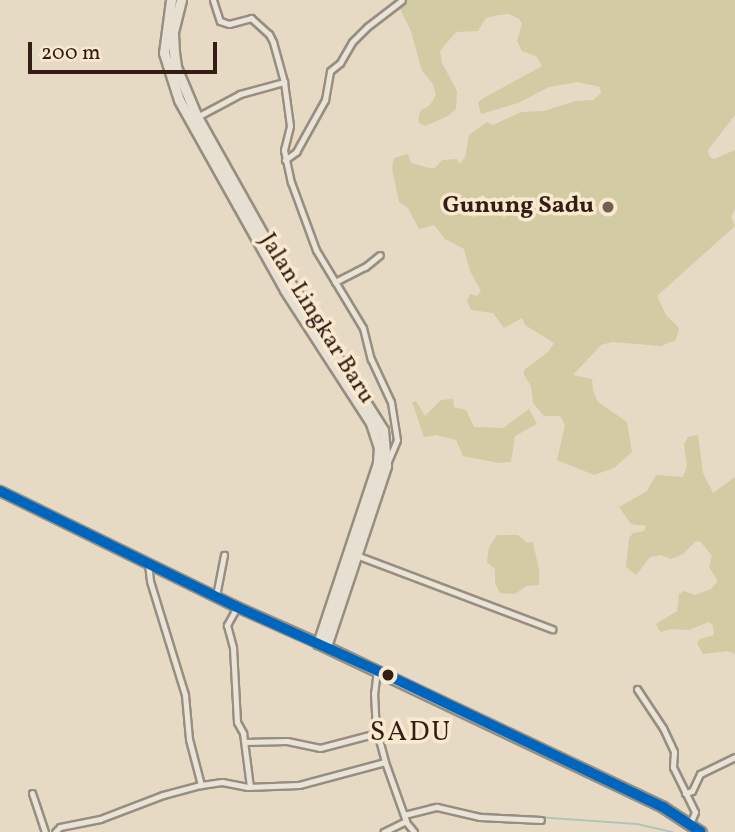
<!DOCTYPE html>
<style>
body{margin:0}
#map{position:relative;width:735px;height:832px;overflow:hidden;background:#e6dac4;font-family:Vollkorn,serif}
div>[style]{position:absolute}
.green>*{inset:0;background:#d2cba4}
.stream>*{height:2px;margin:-1px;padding:0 1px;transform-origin:1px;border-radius:1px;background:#b2c5b5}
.roads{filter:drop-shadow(2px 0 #978e80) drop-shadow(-2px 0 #978e80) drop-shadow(0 2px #978e80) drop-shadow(0 -2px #978e80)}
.minor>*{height:5px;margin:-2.5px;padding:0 2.5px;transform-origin:2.5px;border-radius:2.5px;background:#eae3d8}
.secondary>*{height:8px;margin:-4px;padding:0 4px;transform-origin:4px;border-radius:4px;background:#eae3d8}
.trunk>*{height:9px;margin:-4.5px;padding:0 4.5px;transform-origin:4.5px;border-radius:4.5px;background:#e7dfd2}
.bus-1>*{height:10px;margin:-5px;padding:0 5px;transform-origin:5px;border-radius:5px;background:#0065bd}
.dots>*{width:19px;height:19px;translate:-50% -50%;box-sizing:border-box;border:4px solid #f8e9cf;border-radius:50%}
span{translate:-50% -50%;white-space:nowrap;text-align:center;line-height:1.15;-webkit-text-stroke:7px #f8e9cf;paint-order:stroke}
.poi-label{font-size:24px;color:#331d14;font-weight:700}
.right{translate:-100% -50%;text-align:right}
.street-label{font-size:24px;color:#331d14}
.quarter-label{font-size:28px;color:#331d14;letter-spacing:2px}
.scale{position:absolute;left:28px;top:42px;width:189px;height:32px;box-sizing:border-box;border:4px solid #331d14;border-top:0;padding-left:9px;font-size:21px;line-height:24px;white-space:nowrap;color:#331d14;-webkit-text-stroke:5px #f8e9cf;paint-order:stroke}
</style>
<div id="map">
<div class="green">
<i style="clip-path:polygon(407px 0,735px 0,735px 115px,708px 150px,709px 156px,714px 159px,735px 150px,735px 208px,731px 218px,735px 226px,657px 296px,666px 315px,679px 328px,676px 340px,661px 346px,612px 342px,601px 345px,573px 375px,592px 379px,593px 391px,598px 402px,627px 422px,632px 452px,614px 468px,594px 475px,557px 460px,565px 425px,560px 416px,544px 416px,533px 403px,531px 386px,524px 375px,524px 370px,548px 352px,554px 343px,525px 325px,522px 318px,504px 328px,493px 313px,471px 310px,467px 301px,470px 294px,477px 296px,481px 291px,470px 271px,464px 249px,445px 239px,434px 225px,419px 229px,408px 208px,399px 202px,392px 168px,394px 158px,408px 154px,411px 163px,429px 168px,435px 168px,442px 160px,457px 159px,459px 164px,465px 158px,469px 135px,487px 122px,493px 125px,521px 112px,544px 111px,576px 101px,593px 100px,601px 93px,600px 87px,577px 82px,549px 87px,518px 103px,481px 114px,478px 103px,482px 99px,542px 66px,536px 56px,522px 51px,517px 41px,522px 24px,519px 19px,509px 14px,498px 15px,486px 18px,478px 31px,456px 32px,440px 51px,442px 63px,457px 91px,456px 109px,448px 116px,425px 126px,418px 122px,420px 111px,430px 105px,436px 95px,433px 84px,422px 71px,411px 31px,400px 9px)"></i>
<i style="clip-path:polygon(453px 399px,454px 407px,466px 410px,474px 427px,503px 428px,529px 409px,537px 424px,515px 436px,511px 462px,499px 463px,463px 456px,456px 440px,436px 435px,424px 437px,412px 402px,416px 401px,425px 416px,441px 400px)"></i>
<i style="clip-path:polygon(698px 435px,703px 473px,713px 493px,735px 477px,735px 654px,728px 651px,703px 654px,697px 643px,700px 639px,714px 635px,713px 626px,709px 622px,689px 630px,672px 629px,660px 632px,656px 624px,677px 611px,679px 594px,684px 591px,695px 595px,711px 589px,718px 581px,709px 567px,712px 556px,701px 542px,696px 541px,683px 554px,671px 559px,661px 555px,650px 557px,636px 575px,626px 567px,629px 538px,633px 533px,644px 531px,646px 526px,631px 524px,619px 507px,647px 491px,656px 475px,683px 477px,687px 466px,684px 444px,688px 437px)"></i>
<i style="clip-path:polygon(497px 535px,518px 535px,527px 543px,533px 542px,539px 570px,539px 585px,526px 586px,515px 594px,500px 593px,495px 583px,495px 569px,487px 562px,489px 547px)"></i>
</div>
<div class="stream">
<i style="left:430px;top:804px;width:49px;rotate:10.6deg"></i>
<i style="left:478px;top:813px;width:159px;rotate:4deg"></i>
<i style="left:637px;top:824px;width:37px;rotate:13deg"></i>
</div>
<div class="roads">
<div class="minor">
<i style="left:213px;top:0;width:22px;rotate:72deg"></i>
<i style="left:220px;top:21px;width:9px;rotate:18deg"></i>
<i style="left:229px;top:24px;width:23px;rotate:-15deg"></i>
<i style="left:251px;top:18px;width:24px;rotate:42deg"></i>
<i style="left:269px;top:34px;width:9px;rotate:63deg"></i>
<i style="left:273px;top:42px;width:41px;rotate:74.6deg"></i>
<i style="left:284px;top:82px;width:44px;rotate:82.2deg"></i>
<i style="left:290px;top:126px;width:25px;rotate:104deg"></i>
<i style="left:284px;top:150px;width:33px;rotate:78deg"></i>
<i style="left:291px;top:182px;width:72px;rotate:69.8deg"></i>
<i style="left:316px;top:250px;width:91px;rotate:58.9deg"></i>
<i style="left:363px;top:328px;width:32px;rotate:76deg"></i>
<i style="left:371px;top:359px;width:47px;rotate:65.1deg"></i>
<i style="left:391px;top:402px;width:38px;rotate:81deg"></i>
<i style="left:397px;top:440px;width:26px;rotate:113deg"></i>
<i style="left:197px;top:117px;width:49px;rotate:-28.1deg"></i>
<i style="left:240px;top:94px;width:46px;rotate:-15.3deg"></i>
<i style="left:285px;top:160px;width:14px;rotate:-36deg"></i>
<i style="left:296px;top:152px;width:60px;rotate:-60.9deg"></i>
<i style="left:325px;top:100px;width:29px;rotate:-80deg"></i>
<i style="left:330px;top:71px;width:13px;rotate:-39deg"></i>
<i style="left:340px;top:63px;width:24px;rotate:-60deg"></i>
<i style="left:352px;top:42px;width:21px;rotate:-45deg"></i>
<i style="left:367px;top:27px;width:44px;rotate:-37.6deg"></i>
<i style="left:335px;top:282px;width:34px;rotate:-27deg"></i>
<i style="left:365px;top:267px;width:19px;rotate:-39deg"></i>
<i style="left:356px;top:555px;width:210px;rotate:20.7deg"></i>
<i style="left:148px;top:564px;width:17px;rotate:83deg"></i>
<i style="left:150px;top:581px;width:119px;rotate:72.9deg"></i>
<i style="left:185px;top:695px;width:44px;rotate:84.8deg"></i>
<i style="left:189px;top:739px;width:48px;rotate:75.4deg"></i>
<i style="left:216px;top:596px;width:42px;rotate:-79deg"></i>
<i style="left:237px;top:607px;width:21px;rotate:119deg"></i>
<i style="left:227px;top:625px;width:24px;rotate:75deg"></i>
<i style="left:233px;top:648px;width:74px;rotate:86.9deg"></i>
<i style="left:237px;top:722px;width:13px;rotate:61deg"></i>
<i style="left:243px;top:733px;width:54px;rotate:82.6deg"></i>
<i style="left:377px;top:670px;width:23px;rotate:97deg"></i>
<i style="left:374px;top:693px;width:35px;rotate:87deg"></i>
<i style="left:376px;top:728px;width:35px;rotate:75deg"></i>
<i style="left:385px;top:762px;width:63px;rotate:70.4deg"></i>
<i style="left:406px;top:821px;width:25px;rotate:154deg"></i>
<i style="left:637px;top:689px;width:47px;rotate:56.3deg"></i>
<i style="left:663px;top:728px;width:26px;rotate:65deg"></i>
<i style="left:674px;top:752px;width:15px;rotate:94deg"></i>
<i style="left:673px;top:767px;width:50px;rotate:63.9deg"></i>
<i style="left:695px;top:812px;width:13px;rotate:113deg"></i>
<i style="left:245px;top:742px;width:42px;rotate:-1.4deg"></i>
<i style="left:287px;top:741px;width:34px;rotate:12deg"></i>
<i style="left:320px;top:748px;width:59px;rotate:-14.7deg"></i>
<i style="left:32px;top:793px;width:41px;rotate:71.6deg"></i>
<i style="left:685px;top:793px;width:7px;rotate:-16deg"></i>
<i style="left:692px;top:791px;width:19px;rotate:-65deg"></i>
<i style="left:700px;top:774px;width:39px;rotate:-26deg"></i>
<i style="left:404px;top:815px;width:34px;rotate:-14deg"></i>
<i style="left:437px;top:807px;width:44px;rotate:13.1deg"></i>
<i style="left:480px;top:817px;width:61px;rotate:2.8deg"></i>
<i style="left:406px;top:822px;width:13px;rotate:51deg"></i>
<i style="left:55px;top:832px;width:7px;rotate:-45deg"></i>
<i style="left:60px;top:827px;width:41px;rotate:-11.3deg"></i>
<i style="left:100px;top:819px;width:67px;rotate:-20.9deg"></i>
<i style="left:163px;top:795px;width:39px;rotate:-15deg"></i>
<i style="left:201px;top:785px;width:21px;rotate:-8deg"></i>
<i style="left:222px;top:782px;width:25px;rotate:11deg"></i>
<i style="left:247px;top:787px;width:52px;rotate:-2.2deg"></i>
<i style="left:299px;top:785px;width:89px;rotate:-15deg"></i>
</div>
<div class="secondary">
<i style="left:0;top:491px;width:264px;rotate:26.1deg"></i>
<i style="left:237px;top:607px;width:89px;rotate:24deg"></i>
</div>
<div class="trunk">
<i style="left:171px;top:0;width:53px;rotate:97.5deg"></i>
<i style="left:164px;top:53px;width:49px;rotate:72.3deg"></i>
<i style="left:179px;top:100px;width:218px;rotate:60.8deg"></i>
<i style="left:285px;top:290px;width:158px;rotate:57.1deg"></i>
<i style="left:371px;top:423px;width:25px;rotate:72deg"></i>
<i style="left:379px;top:447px;width:16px;rotate:94deg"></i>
<i style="left:378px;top:463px;width:190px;rotate:108.4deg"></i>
<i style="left:318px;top:643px;width:382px;rotate:25.4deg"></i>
<i style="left:663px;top:807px;width:45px;rotate:33.3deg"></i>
<i style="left:181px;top:0;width:34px;rotate:104deg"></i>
<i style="left:173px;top:33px;width:19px;rotate:87deg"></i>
<i style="left:174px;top:52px;width:15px;rotate:82deg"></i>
<i style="left:176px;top:67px;width:54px;rotate:67.2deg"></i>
<i style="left:197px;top:117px;width:194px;rotate:60.7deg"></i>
<i style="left:292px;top:286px;width:170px;rotate:57.7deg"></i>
<i style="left:383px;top:430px;width:36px;rotate:85deg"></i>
<i style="left:386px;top:466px;width:190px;rotate:108.4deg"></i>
</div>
</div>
<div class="bus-1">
<i style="left:0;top:491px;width:264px;rotate:26.1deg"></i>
<i style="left:237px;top:607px;width:162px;rotate:24.4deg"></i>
<i style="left:385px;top:674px;width:308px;rotate:25.6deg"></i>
<i style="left:663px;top:807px;width:45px;rotate:33.3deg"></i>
</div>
<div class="dots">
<i style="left:608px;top:207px;background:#725f52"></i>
<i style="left:388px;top:675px;background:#331d14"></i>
</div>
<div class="poi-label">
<span class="right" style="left:594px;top:207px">Gunung Sadu</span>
</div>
<div class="street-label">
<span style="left:316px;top:319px;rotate:58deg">Jalan Lingkar Baru</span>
</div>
<div class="quarter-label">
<span style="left:411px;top:733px">SADU</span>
</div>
<div class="scale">200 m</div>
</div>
